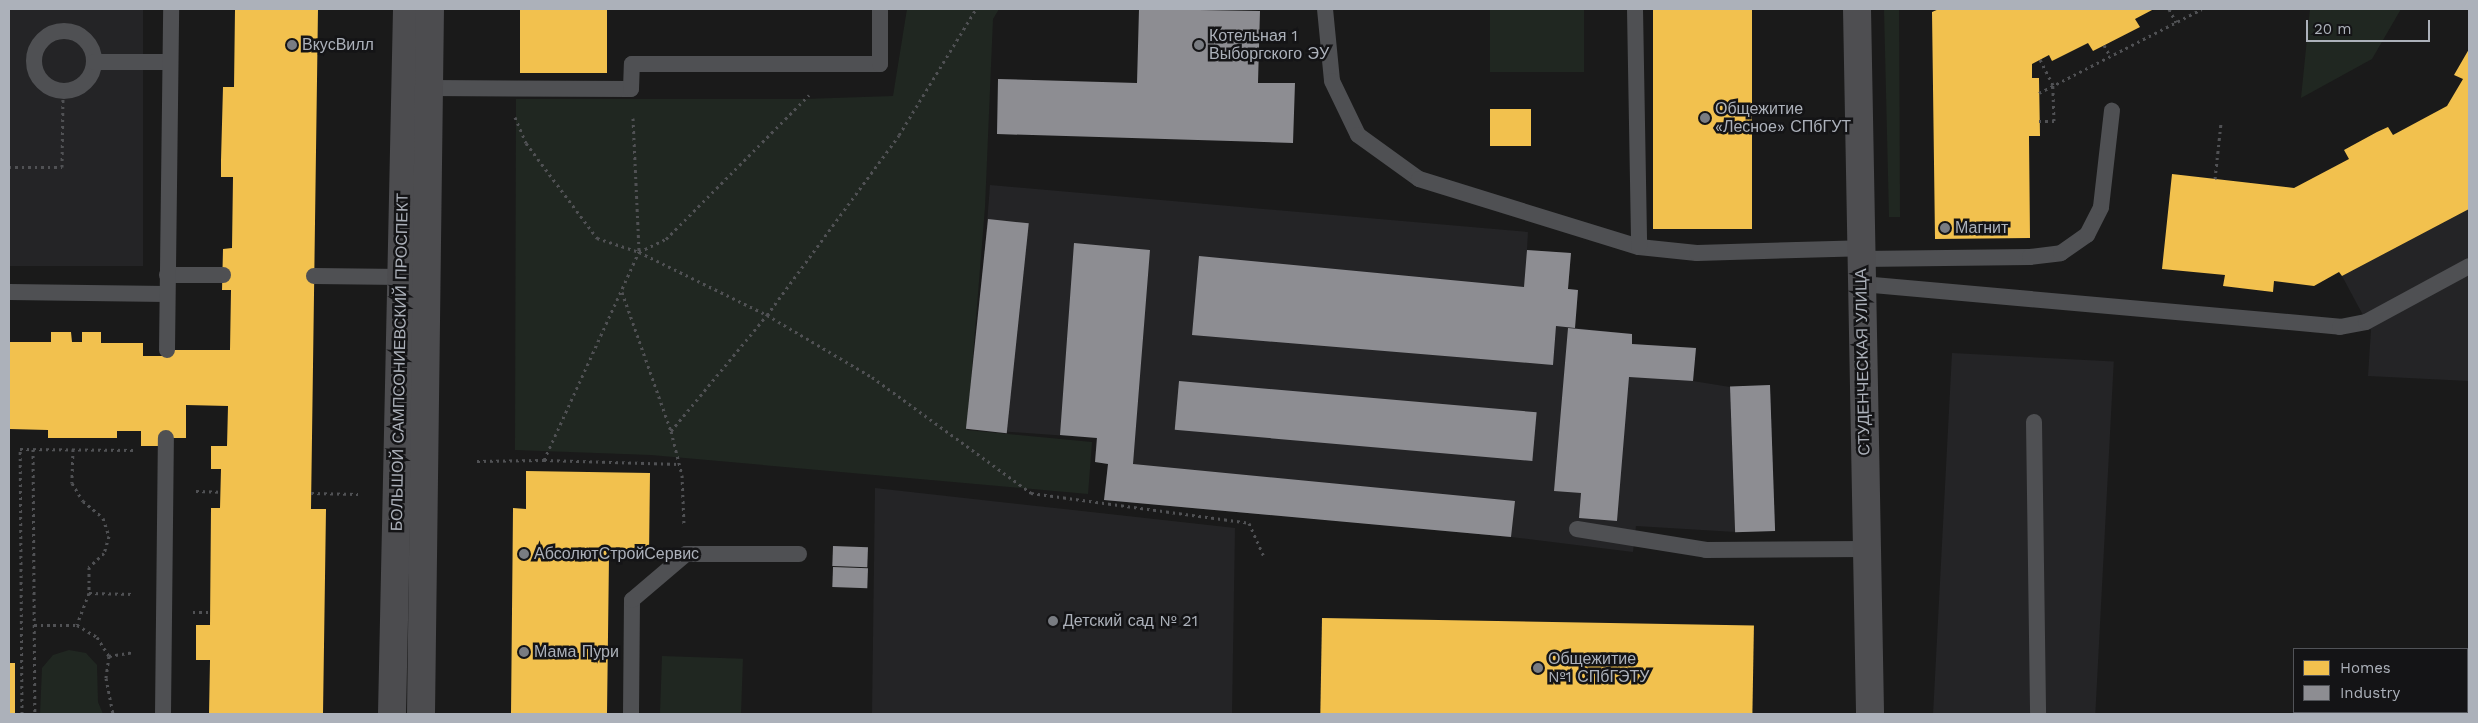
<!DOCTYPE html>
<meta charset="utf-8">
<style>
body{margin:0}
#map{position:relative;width:2478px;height:723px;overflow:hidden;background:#1a1a1a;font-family:"Work Sans",sans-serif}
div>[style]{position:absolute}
.built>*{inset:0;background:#242426;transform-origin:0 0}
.green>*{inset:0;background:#202721;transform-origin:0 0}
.homes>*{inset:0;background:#f2c14e;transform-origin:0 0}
.industry>*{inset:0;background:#8d8d92;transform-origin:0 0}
.path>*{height:3px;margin-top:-1.5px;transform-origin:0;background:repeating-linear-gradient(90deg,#505154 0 2.5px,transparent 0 6.5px)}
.lane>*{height:16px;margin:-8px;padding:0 8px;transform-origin:8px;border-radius:8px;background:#4f5053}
.lane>.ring{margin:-8px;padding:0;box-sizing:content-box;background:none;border:16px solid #4f5053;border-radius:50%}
.secondary>*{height:28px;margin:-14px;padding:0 14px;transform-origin:14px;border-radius:14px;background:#4e4e51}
.primary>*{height:28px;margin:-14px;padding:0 14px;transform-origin:14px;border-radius:14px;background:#4c4c4f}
.dots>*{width:14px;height:14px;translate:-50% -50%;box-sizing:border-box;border:2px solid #141416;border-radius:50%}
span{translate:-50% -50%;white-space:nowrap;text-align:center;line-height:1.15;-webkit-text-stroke:5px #141416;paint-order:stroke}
.poi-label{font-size:16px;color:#acb1ba}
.left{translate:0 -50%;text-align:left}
.street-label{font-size:16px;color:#acb1ba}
.frame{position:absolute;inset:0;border:10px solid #acb1ba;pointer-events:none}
.legend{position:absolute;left:2293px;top:648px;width:175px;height:65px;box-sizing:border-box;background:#141416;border:1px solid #515358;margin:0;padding:6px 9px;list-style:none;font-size:15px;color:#acb1ba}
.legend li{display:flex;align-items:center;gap:10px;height:25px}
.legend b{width:25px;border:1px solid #515358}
.scale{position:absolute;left:2306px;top:20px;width:124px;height:22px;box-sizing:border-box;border:2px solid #acb1ba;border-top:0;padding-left:6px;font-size:15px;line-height:18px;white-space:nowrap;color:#acb1ba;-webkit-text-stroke:4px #141416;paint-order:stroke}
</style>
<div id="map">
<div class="built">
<i style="left:143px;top:9px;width:257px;height:134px;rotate:90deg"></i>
<i style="clip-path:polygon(990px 185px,1528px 232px,1527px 250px,1571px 253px,1568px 289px,1578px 290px,1575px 328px,1632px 334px,1632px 344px,1696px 348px,1693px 381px,1730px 387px,1770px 385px,1775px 531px,1735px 532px,1636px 526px,1633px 552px,1511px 537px,1104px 500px,1108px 464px,1095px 462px,1096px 438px,971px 429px)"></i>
<i style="clip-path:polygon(2469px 209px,2469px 381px,2368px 376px,2371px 330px,2342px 276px)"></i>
<i style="left:1952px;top:353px;width:162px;height:361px;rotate:3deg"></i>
<i style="clip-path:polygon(875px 488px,1235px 528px,1232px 714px,872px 714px)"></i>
</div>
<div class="green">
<i style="clip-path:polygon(907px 9px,999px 9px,993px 19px,985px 207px,967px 430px,1092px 442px,1088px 494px,651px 455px,515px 450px,516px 99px,804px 99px,893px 96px)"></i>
<i style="left:1490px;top:9px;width:94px;height:63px"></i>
<i style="clip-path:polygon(1884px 9px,1899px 9px,1900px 217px,1889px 217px)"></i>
<i style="clip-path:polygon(2310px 9px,2401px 9px,2372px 59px,2301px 98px)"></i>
<i style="clip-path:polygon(69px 650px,86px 653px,97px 665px,98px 702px,103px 714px,40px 714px,42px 668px,53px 655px)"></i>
<i style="left:662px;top:656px;width:81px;height:58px;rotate:2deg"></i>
</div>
<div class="homes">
<i style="clip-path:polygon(235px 9px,318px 9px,311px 509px,326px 509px,323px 714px,209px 714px,210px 660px,196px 660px,196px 625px,210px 625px,211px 508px,220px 508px,221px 469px,211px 469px,211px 446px,227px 446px,228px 406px,186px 405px,186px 438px,162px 438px,162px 446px,141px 446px,141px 431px,117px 431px,117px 438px,48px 438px,48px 430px,9px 429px,9px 342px,51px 342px,51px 332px,71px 332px,72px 342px,82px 342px,82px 332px,101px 332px,101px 343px,143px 343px,143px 356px,163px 356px,163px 350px,230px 350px,231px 290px,222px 290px,223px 249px,232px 248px,233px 177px,221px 177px,221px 160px,223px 87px,234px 87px)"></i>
<i style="left:520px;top:9px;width:87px;height:64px"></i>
<i style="left:1653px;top:9px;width:99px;height:220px"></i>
<i style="clip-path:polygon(1939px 9px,2154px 9px,2135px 19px,2140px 27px,2093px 51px,2088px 43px,2052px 61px,2049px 55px,2032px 64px,2032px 78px,2039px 78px,2040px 136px,2029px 136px,2030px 238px,1935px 239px,1932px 12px)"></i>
<i style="clip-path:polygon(2469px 49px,2469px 209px,2342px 276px,2339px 272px,2314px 286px,2274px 281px,2273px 292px,2223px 286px,2225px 275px,2162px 269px,2172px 174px,2294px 188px,2349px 159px,2344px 150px,2377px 132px,2388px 127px,2393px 135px,2447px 106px,2463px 79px,2454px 75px)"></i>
<i style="left:1490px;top:109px;width:41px;height:37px"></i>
<i style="clip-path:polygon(526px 471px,650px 473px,649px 557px,609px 557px,607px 714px,511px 714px,513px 508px,526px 509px)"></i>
<i style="left:1322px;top:618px;width:432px;height:96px;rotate:1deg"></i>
<i style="left:9px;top:663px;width:6px;height:51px"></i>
</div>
<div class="industry">
<i style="clip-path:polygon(1139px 9px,1260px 11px,1258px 83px,1295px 83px,1293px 143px,997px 134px,998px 79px,1137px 83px)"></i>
<i style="left:988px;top:219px;width:41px;height:211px;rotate:6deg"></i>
<i style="clip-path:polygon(1074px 243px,1150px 250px,1133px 464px,1515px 501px,1511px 537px,1104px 500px,1108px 464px,1095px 462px,1097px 438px,1060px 435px)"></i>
<i style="clip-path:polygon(1527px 250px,1571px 253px,1568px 289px,1578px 290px,1575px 328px,1556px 326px,1553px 365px,1192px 335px,1199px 256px,1524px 287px)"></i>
<i style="clip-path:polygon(1568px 328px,1632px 334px,1632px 344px,1696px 348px,1693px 381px,1629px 377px,1617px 521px,1579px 518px,1581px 493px,1554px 491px)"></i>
<i style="left:1179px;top:381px;width:359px;height:49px;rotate:5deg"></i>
<i style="left:1770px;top:385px;width:146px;height:40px;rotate:88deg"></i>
<i style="left:833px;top:546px;width:35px;height:20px;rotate:2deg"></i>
<i style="left:833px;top:567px;width:35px;height:20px;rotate:2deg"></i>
</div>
<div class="path">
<i style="left:2169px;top:9px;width:15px;rotate:62deg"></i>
<i style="left:2104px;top:45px;width:13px;rotate:61deg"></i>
<i style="left:2039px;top:93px;width:183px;rotate:-27.3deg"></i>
<i style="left:515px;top:117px;width:28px;rotate:67deg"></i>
<i style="left:526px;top:143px;width:119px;rotate:53.2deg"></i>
<i style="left:597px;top:238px;width:44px;rotate:18.4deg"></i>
<i style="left:639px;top:252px;width:143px;rotate:26.2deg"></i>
<i style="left:767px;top:315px;width:122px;rotate:30.6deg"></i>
<i style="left:872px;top:377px;width:197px;rotate:36.1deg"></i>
<i style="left:1031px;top:493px;width:220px;rotate:7.8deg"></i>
<i style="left:1249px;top:523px;width:37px;rotate:66deg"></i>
<i style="left:633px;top:118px;width:134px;rotate:87.4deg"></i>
<i style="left:2039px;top:121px;width:15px"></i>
<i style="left:2054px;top:121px;width:36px;rotate:-92deg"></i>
<i style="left:2053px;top:85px;width:29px;rotate:-117deg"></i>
<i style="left:9px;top:167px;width:53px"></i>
<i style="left:62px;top:167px;width:75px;rotate:-89.2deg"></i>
<i style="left:2215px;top:179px;width:56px;rotate:-83.9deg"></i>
<i style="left:622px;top:292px;width:147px;rotate:70.6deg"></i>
<i style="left:671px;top:431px;width:45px;rotate:76deg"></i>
<i style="left:682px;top:475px;width:49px;rotate:87.7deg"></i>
<i style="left:671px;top:431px;width:151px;rotate:-50.4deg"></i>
<i style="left:767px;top:315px;width:223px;rotate:-53.7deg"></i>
<i style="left:899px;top:135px;width:148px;rotate:-58.6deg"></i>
<i style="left:33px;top:449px;width:265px;rotate:89.6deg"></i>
<i style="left:73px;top:449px;width:34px;rotate:92deg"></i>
<i style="left:72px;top:483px;width:21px;rotate:59deg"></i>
<i style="left:83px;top:501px;width:26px;rotate:40deg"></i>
<i style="left:103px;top:518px;width:19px;rotate:72deg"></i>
<i style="left:109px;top:536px;width:18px;rotate:106deg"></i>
<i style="left:104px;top:553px;width:21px;rotate:137deg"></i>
<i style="left:89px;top:567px;width:26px;rotate:90deg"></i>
<i style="left:89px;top:593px;width:34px;rotate:111deg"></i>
<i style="left:544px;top:460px;width:229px;rotate:-65.5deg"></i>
<i style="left:639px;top:252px;width:30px;rotate:-26deg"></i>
<i style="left:666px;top:239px;width:203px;rotate:-45.2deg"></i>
<i style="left:477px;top:461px;width:67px;rotate:-0.9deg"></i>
<i style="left:544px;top:460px;width:135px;rotate:1.7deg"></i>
<i style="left:196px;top:491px;width:24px;rotate:2deg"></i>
<i style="left:311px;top:493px;width:47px;rotate:1.2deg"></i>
<i style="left:89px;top:593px;width:45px;rotate:1.3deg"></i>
<i style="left:193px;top:612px;width:17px"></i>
<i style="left:34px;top:625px;width:43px"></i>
<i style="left:77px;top:625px;width:23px;rotate:31deg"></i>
<i style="left:97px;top:637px;width:22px;rotate:58deg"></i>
<i style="left:109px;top:656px;width:22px;rotate:98deg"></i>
<i style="left:106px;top:678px;width:37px;rotate:79deg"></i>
<i style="left:109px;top:656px;width:24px;rotate:-9deg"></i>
<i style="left:22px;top:714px;width:265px;rotate:-90.4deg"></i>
<i style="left:20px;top:449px;width:115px;rotate:0.5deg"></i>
</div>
<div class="lane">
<i style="left:1325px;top:9px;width:72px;rotate:84.4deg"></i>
<i style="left:1332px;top:81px;width:60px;rotate:64.3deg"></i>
<i style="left:1358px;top:135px;width:75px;rotate:35.8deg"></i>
<i style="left:1419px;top:179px;width:230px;rotate:17.2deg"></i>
<i style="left:1639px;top:247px;width:58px;rotate:5.9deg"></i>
<i style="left:1697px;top:253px;width:164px;rotate:-1.7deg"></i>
<i style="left:1635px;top:9px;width:238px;rotate:89deg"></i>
<i class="ring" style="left:34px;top:31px;width:44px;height:44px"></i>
<i style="left:95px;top:62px;width:75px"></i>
<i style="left:429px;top:88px;width:202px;rotate:0.3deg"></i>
<i style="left:631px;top:89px;width:25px;rotate:-88deg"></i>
<i style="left:632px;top:64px;width:248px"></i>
<i style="left:880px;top:64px;width:55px;rotate:-90deg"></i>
<i style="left:1861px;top:259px;width:169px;rotate:-0.7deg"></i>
<i style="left:2030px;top:257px;width:31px;rotate:-7deg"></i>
<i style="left:2061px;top:253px;width:32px;rotate:-35deg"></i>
<i style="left:2087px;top:235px;width:31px;rotate:-63deg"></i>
<i style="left:2101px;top:207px;width:97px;rotate:-83.5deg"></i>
<i style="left:167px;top:275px;width:56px"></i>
<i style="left:314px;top:276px;width:88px;rotate:0.7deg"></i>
<i style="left:1862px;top:284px;width:480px;rotate:5.1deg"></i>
<i style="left:2340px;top:327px;width:26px;rotate:-11deg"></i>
<i style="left:2366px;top:322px;width:117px;rotate:-28.5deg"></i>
<i style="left:9px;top:292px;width:158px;rotate:0.7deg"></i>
<i style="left:167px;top:350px;width:341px;rotate:-89.3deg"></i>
<i style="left:2034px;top:422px;width:292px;rotate:89.2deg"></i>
<i style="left:1577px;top:529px;width:131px;rotate:9.2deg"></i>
<i style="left:1706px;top:550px;width:161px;rotate:-0.4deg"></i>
<i style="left:163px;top:714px;width:276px;rotate:-89.4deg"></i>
<i style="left:631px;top:714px;width:114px;rotate:-89.5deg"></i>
<i style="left:632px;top:600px;width:71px;rotate:-40.4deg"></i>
<i style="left:686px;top:554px;width:113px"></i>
</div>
<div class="secondary">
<i style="left:1857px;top:9px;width:705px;rotate:88.94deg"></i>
</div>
<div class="primary">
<i style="left:392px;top:714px;width:705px;rotate:-88.78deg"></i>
<i style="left:421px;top:714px;width:705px;rotate:-89.27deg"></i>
</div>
<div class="dots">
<i style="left:292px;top:45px;background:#797c82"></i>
<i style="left:1199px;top:45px;background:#797c82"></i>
<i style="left:1705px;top:118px;background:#797c82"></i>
<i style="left:1945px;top:228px;background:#797c82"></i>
<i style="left:524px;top:554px;background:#797c82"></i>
<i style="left:1053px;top:621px;background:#797c82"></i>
<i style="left:524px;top:652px;background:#797c82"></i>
<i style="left:1538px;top:668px;background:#797c82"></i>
</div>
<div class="poi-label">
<span class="left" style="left:1209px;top:45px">Котельная 1<br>Выборгского ЭУ</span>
<span class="left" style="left:302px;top:45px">ВкусВилл</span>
<span class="left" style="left:1715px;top:118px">Общежитие<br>«Лесное» СПбГУТ</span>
<span class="left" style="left:1955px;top:228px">Магнит</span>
<span class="left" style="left:534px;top:554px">АбсолютСтройСервис</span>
<span class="left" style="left:1063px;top:621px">Детский сад № 21</span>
<span class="left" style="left:534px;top:652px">Мама Пури</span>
<span class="left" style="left:1548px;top:668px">Общежитие<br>№1 СПбГЭТУ</span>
</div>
<div class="street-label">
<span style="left:400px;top:362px;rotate:-89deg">БОЛЬШОЙ САМПСОНИЕВСКИЙ ПРОСПЕКТ</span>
<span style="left:1863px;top:362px;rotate:-91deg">СТУДЕНЧЕСКАЯ УЛИЦА</span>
</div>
<div class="frame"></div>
<ul class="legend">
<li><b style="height:14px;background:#f2c14e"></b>Homes</li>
<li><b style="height:14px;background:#8d8d92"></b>Industry</li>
</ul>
<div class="scale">20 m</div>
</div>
